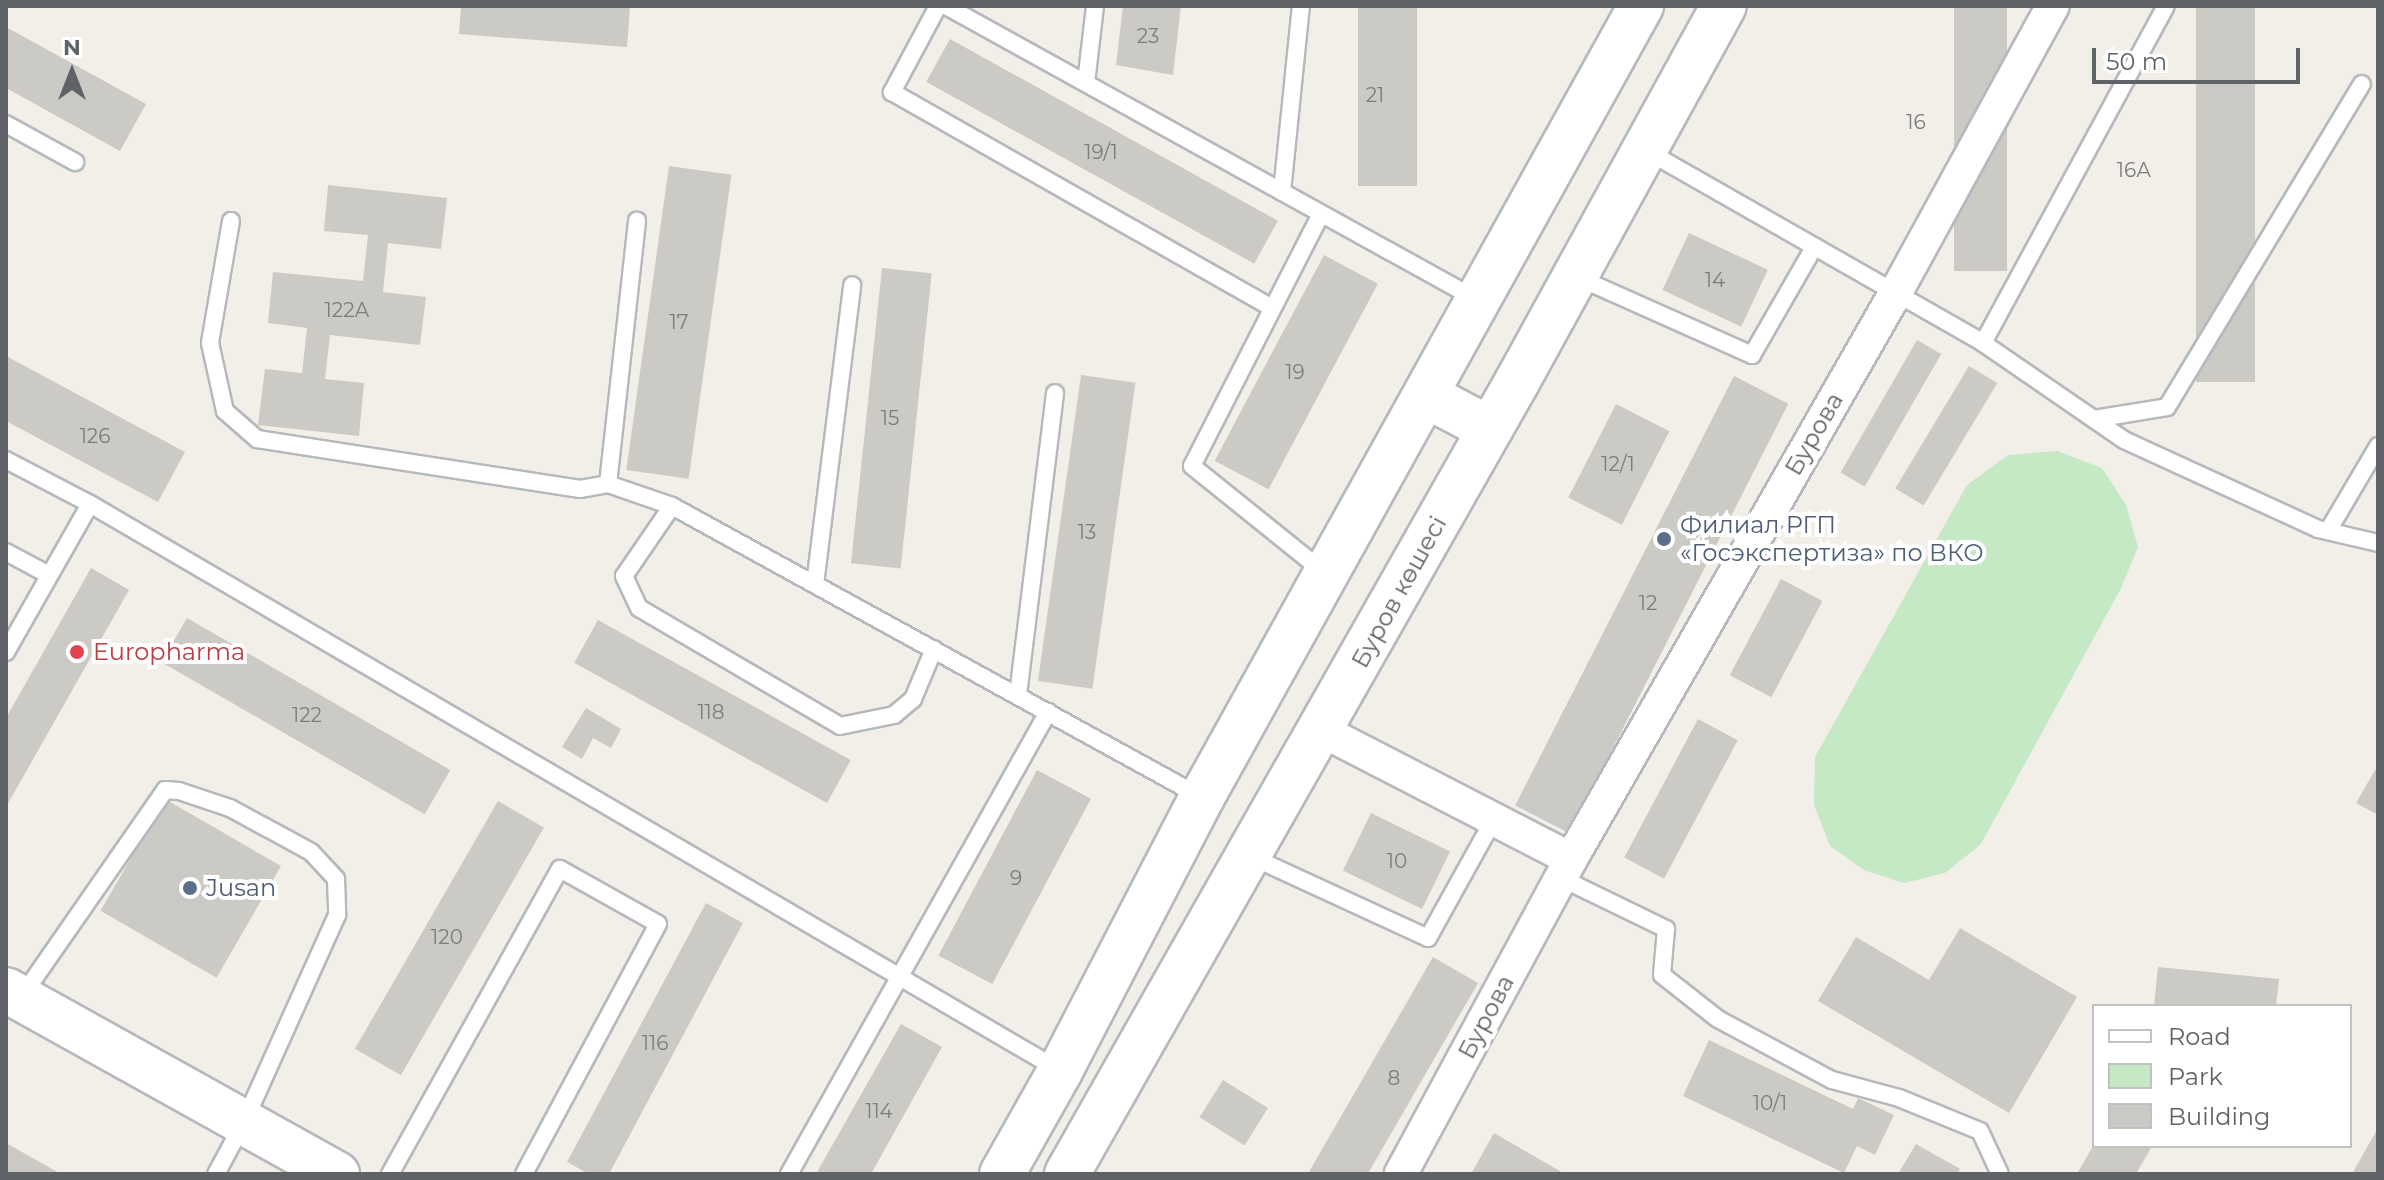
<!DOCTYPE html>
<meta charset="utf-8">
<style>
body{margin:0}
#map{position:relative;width:2384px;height:1180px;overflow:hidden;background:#f1efe8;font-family:Montserrat,sans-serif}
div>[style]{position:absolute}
.green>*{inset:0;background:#c5e8c5}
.building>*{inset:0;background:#cccac5;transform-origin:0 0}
.roads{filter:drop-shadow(2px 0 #b5b8bc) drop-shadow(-2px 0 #b5b8bc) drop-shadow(0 2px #b5b8bc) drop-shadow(0 -2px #b5b8bc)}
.lane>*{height:16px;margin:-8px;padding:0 8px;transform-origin:8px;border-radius:8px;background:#fff}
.street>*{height:32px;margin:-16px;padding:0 16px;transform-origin:16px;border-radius:16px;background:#fff}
.secondary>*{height:44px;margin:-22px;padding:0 22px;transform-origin:22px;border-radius:22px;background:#fff}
.dots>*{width:22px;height:22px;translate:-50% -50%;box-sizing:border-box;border:4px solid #fff;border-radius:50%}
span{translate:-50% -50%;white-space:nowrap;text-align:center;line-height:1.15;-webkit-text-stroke:8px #fff;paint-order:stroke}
.number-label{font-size:20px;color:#7a7d7f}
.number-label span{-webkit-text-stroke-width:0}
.street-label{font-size:24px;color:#5f6368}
.service-label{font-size:24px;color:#4e5e75}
.left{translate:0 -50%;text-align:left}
.health-label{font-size:24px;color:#be3a42}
.frame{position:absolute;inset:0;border:8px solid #5f6368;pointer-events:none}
.legend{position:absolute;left:2092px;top:1004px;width:260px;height:144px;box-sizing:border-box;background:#fff;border:2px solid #bfc1c3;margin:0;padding:10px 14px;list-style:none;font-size:24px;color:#5f6368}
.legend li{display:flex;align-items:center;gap:16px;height:40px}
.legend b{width:40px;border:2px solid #bfc1c3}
.north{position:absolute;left:32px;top:32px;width:80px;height:80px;-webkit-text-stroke:6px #fff;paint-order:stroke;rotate:0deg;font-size:22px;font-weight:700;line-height:32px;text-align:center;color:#5f6368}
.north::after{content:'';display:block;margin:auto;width:28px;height:36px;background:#5f6368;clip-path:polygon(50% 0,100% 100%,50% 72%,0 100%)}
.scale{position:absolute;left:2092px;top:48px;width:208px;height:36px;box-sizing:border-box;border:4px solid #5f6368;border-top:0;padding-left:10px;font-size:24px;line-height:28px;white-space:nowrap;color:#5f6368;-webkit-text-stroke:6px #fff;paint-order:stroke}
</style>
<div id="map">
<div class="green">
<i style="clip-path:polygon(2057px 451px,2102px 468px,2126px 505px,2138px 547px,2121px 588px,1981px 844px,1945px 873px,1904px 883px,1864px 870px,1830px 846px,1814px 805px,1815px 757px,1967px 485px,2008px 455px)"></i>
</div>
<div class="building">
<i style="clip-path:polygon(461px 6px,630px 6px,627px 47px,459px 34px)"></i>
<i style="clip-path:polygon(1123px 6px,1181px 6px,1173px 75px,1116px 65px)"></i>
<i style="left:1358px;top:6px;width:59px;height:180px"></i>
<i style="left:1954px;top:6px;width:53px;height:265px"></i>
<i style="left:2196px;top:6px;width:59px;height:376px"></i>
<i style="clip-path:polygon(6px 27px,146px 104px,120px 151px,6px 88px)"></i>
<i style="left:950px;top:39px;width:375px;height:49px;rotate:29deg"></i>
<i style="left:669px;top:166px;width:63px;height:307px;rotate:8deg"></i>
<i style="clip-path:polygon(328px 185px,447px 198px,441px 249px,388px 243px,383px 292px,426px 297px,420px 345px,330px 335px,325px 379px,364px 383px,359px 436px,258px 425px,265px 369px,302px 373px,307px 328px,268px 323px,273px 272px,363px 281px,368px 235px,324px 231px)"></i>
<i style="left:1689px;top:233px;width:87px;height:63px;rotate:25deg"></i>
<i style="left:1324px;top:255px;width:61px;height:233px;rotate:28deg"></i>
<i style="left:882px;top:268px;width:50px;height:297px;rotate:6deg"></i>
<i style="left:1917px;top:340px;width:28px;height:153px;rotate:30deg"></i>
<i style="clip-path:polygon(6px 356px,185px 452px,158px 502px,6px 421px)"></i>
<i style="left:1969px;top:366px;width:33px;height:143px;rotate:31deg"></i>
<i style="left:1081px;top:375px;width:55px;height:309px;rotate:8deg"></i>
<i style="left:1734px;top:376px;width:61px;height:482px;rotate:27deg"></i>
<i style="left:1616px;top:404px;width:60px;height:105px;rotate:27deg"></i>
<i style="clip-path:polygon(91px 568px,129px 590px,6px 807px,6px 718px)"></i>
<i style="left:1781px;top:579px;width:47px;height:109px;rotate:28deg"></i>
<i style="left:187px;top:618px;width:304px;height:51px;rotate:30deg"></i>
<i style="left:598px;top:620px;width:289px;height:49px;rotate:29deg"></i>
<i style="clip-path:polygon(586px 708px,621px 729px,611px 748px,593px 738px,582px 759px,562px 747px)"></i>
<i style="left:1698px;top:719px;width:45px;height:157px;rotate:28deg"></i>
<i style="clip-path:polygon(2378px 765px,2378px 815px,2356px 803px)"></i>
<i style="left:1037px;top:770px;width:61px;height:210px;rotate:28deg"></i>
<i style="left:165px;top:799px;width:134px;height:129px;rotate:30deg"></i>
<i style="left:498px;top:801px;width:53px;height:286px;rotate:30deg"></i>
<i style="left:1371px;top:813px;width:88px;height:64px;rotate:26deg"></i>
<i style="clip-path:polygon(706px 903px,743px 923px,609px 1174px,589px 1174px,567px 1162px)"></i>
<i style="clip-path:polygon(1960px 928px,2077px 997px,2009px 1113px,1818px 1001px,1856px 937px,1929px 980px)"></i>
<i style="left:1433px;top:957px;width:52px;height:249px;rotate:30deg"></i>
<i style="clip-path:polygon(2158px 967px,2279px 979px,2276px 1006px,2154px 1006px)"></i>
<i style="clip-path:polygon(901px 1024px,942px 1047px,871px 1174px,816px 1174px)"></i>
<i style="clip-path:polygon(1709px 1040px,1853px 1109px,1858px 1098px,1894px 1115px,1875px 1155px,1857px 1146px,1844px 1173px,1683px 1096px)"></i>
<i style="left:1223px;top:1080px;width:53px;height:44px;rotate:32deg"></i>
<i style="clip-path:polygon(2378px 1128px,2378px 1174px,2352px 1174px)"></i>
<i style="clip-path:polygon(1494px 1133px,1565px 1174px,1471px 1174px)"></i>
<i style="clip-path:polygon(6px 1143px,61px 1174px,6px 1174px)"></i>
<i style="clip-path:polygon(1916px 1144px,1960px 1169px,1957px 1174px,1898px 1174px)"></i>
<i style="clip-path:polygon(2093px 1146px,2152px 1146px,2136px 1174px,2077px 1174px)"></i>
</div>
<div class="roads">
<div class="lane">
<i style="left:938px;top:6px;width:98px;rotate:118.1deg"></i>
<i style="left:892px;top:92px;width:436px;rotate:29.6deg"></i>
<i style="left:946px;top:6px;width:606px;rotate:28.94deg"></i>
<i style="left:1086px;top:83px;width:78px;rotate:-83.3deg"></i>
<i style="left:6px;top:124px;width:79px;rotate:28.8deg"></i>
<i style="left:1647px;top:151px;width:387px;rotate:29.7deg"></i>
<i style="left:1983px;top:343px;width:171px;rotate:34.5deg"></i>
<i style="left:2124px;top:440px;width:213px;rotate:24.6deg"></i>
<i style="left:2318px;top:529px;width:62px;rotate:13.1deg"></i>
<i style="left:1282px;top:192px;width:187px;rotate:-84.2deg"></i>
<i style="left:1321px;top:214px;width:283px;rotate:117.1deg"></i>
<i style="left:1192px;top:466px;width:171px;rotate:38.8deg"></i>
<i style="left:231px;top:221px;width:124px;rotate:99.8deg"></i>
<i style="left:210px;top:343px;width:70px;rotate:77.6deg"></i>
<i style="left:225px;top:411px;width:43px;rotate:41.2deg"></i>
<i style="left:257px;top:439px;width:327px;rotate:8.8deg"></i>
<i style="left:580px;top:489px;width:28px;rotate:-10deg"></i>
<i style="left:608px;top:484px;width:68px;rotate:19deg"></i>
<i style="left:672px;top:506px;width:604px;rotate:28.81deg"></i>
<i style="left:1577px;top:277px;width:192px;rotate:24deg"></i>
<i style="left:1752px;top:355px;width:125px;rotate:-60.1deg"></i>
<i style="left:1983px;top:343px;width:383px;rotate:-61.5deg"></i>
<i style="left:2094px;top:419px;width:74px;rotate:-9.3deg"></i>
<i style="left:2167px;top:407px;width:377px;rotate:-58.9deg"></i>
<i style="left:6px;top:460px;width:95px;rotate:27.6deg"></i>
<i style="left:90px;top:504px;width:1122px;rotate:30.29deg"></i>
<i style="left:608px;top:484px;width:265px;rotate:-83.7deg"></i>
<i style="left:672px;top:506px;width:85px;rotate:124.4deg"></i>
<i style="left:624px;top:576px;width:35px;rotate:65deg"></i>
<i style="left:639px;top:608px;width:233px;rotate:30.4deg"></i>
<i style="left:840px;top:726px;width:55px;rotate:-11.5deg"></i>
<i style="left:894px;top:715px;width:25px;rotate:-40deg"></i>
<i style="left:913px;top:699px;width:54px;rotate:-67.2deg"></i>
<i style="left:2328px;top:531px;width:99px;rotate:-59.5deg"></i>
<i style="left:6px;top:552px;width:49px;rotate:28.1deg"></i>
<i style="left:815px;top:584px;width:301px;rotate:-82.9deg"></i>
<i style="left:6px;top:652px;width:170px;rotate:-60.4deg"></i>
<i style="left:1018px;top:695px;width:304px;rotate:-83deg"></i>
<i style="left:1250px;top:856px;width:196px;rotate:24.7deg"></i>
<i style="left:1428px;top:938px;width:136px;rotate:-61deg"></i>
<i style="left:1561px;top:878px;width:117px;rotate:25.9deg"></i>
<i style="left:1666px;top:929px;width:46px;rotate:95deg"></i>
<i style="left:1662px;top:975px;width:71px;rotate:38.2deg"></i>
<i style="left:1718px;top:1019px;width:129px;rotate:28.2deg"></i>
<i style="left:1832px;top:1080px;width:69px;rotate:15deg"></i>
<i style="left:1899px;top:1098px;width:87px;rotate:22.2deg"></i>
<i style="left:1980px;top:1131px;width:47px;rotate:65.1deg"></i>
<i style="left:22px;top:996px;width:251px;rotate:-55.2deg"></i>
<i style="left:165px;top:790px;width:14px;rotate:4deg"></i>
<i style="left:179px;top:791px;width:54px;rotate:18.4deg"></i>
<i style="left:230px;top:808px;width:92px;rotate:28.5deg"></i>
<i style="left:311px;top:852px;width:37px;rotate:47deg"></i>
<i style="left:336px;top:879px;width:36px;rotate:88deg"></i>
<i style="left:337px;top:915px;width:227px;rotate:114.2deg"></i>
<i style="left:244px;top:1122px;width:59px;rotate:118.3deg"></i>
<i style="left:390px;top:1174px;width:349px;rotate:-60.9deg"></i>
<i style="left:560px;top:869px;width:112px;rotate:29.3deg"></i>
<i style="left:658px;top:924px;width:284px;rotate:118.2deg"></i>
<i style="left:789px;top:1174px;width:530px;rotate:-60.72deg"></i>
</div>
<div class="street">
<i style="left:1321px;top:730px;width:281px;rotate:27.3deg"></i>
<i style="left:1571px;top:859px;width:358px;rotate:118.4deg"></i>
<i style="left:1571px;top:859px;width:651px;rotate:-60.17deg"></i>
<i style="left:1895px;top:294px;width:328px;rotate:-61.3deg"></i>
</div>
<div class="secondary">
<i style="left:1427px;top:396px;width:71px;rotate:27.6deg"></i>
<i style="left:6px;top:990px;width:379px;rotate:29.1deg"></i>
<i style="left:1002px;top:1174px;width:118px;rotate:-60.6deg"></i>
<i style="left:1060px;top:1071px;width:309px;rotate:-62.6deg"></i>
<i style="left:1202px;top:797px;width:905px;rotate:-60.97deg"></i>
<i style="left:1067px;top:1174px;width:913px;rotate:-60.4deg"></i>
<i style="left:1518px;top:380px;width:427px;rotate:-61.2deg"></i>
</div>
</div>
<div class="dots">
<i style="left:1664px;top:539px;background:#5c6f8a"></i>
<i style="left:77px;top:652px;background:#e0444e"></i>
<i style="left:190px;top:888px;background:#5c6f8a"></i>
</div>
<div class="number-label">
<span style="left:1148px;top:36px">23</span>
<span style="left:1375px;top:95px">21</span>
<span style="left:1916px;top:122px">16</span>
<span style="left:1101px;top:152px">19/1</span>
<span style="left:2134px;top:170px">16А</span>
<span style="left:1715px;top:280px">14</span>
<span style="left:347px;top:310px">122А</span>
<span style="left:679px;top:322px">17</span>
<span style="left:1295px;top:372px">19</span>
<span style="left:890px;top:418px">15</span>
<span style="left:95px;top:436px">126</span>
<span style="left:1618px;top:464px">12/1</span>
<span style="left:1087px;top:532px">13</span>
<span style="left:1648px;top:603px">12</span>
<span style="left:711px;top:712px">118</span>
<span style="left:307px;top:715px">122</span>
<span style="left:1397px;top:861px">10</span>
<span style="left:1016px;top:878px">9</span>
<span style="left:447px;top:937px">120</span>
<span style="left:655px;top:1043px">116</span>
<span style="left:1394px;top:1078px">8</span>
<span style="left:1770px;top:1103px">10/1</span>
<span style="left:879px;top:1111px">114</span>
</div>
<div class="street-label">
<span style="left:1814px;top:434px;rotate:-60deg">Бурова</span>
<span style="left:1399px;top:592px;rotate:-61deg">Буров көшесі</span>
<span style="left:1486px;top:1017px;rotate:-62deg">Бурова</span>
</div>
<div class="service-label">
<span class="left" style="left:1680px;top:539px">Филиал РГП<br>«Госэкспертиза» по ВКО</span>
<span class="left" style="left:206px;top:888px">Jusan</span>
</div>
<div class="health-label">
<span class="left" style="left:93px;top:652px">Europharma</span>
</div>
<div class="frame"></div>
<ul class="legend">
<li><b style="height:10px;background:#fff"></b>Road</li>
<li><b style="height:22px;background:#c5e8c5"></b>Park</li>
<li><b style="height:22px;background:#cccac5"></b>Building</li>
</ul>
<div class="north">N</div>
<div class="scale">50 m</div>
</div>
